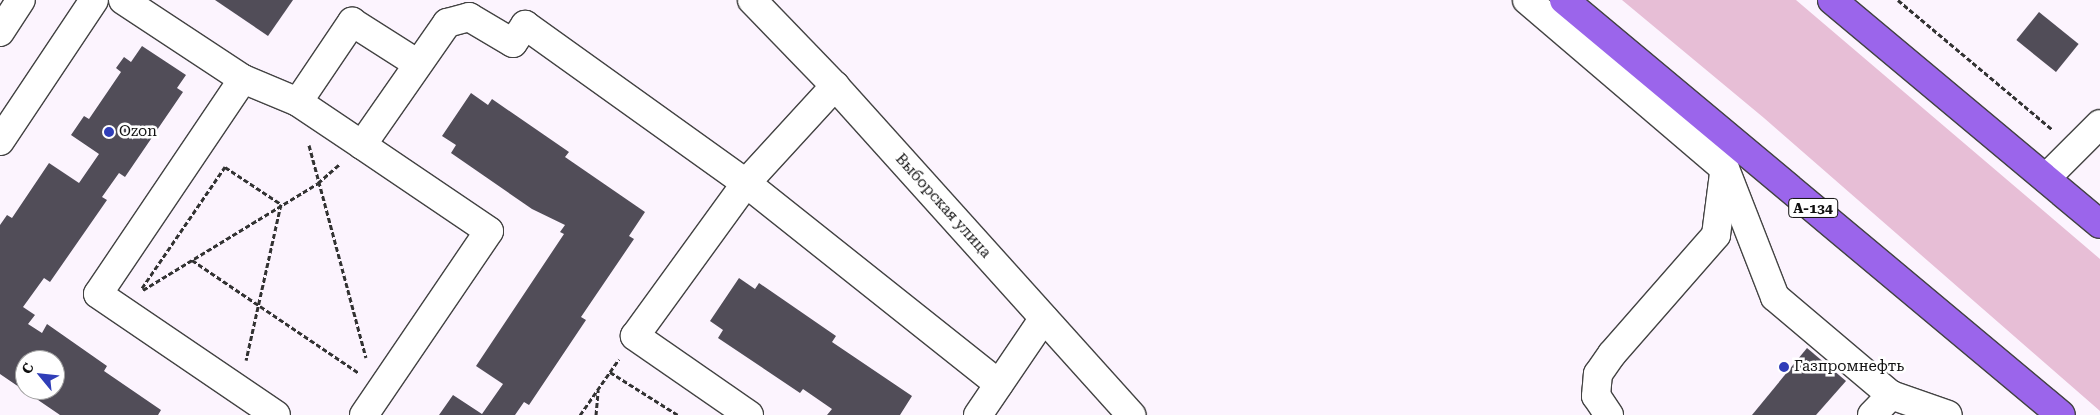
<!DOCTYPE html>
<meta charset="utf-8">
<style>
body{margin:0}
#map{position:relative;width:2100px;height:415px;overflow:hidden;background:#fcf4fe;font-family:"Roboto Serif",serif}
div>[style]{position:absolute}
.green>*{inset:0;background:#e7bed6}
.building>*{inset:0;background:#514d58;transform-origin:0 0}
.path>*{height:3px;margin-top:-1.5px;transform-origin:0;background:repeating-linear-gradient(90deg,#323232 0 5px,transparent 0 7.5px)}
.roads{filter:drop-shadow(1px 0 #434343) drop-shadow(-1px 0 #434343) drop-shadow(0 1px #434343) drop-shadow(0 -1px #434343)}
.minor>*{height:28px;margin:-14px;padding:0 14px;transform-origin:14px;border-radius:14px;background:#fff}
.highway>*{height:28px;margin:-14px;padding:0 14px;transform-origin:14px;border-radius:14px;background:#9b65eb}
.dots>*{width:14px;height:14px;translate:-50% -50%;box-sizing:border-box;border:2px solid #fff;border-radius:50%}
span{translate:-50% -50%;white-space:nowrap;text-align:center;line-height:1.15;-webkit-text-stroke:5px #fff;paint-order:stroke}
.shield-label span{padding:1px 4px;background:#fff;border:1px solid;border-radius:4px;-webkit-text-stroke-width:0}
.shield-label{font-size:14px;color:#101010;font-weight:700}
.poi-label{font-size:15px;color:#101010}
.left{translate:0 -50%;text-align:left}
.street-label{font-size:15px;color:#101010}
.north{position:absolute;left:15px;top:350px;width:50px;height:50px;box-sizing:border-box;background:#fff;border:1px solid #9f9f9f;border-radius:50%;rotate:298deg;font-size:14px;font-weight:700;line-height:20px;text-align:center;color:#101010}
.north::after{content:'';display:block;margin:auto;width:18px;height:22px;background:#303eb8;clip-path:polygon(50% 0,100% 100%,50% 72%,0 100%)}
</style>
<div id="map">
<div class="green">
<i style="clip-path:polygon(1622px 0,1796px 0,2100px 259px,2100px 411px,1764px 118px)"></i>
</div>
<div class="building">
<i style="clip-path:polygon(215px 0,293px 0,268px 36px)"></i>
<i style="left:2039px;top:12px;width:51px;height:36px;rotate:39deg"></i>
<i style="clip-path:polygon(evenodd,142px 46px,186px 75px,177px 88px,183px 92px,125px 177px,119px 173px,102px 197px,107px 200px,50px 282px,44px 278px,23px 307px,35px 315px,28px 324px,42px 333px,47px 324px,107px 366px,104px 371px,161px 410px,158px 415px,60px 415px,0 374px,0 225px,7px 215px,12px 218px,49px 163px,79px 183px,99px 154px,71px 135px,84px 116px,89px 119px,121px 72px,116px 68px,124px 57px,131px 62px,142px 46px,25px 360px,55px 360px,55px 390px,25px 390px,25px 360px)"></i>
<i style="clip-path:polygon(471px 93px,488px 105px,492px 99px,569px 152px,565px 157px,645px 212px,629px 236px,634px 239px,581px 317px,586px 320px,529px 405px,524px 402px,515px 415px,439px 415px,453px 395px,482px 414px,503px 384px,476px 366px,564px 234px,560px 232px,565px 225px,532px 209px,451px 153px,456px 145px,442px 136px)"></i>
<i style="clip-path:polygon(739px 278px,755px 289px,759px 283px,836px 336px,832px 342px,912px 396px,900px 415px,827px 415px,832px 409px,803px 389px,800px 393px,718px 338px,723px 330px,710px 321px)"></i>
<i style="clip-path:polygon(1807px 348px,1846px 381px,1816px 415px,1752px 415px)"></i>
</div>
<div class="path">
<i style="left:1898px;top:0;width:202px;rotate:40deg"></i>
<i style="left:309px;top:145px;width:220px;rotate:75deg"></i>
<i style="left:192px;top:260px;width:202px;rotate:34.1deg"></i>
<i style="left:142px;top:288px;width:147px;rotate:-55.6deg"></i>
<i style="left:225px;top:167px;width:67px;rotate:33.5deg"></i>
<i style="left:281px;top:204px;width:160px;rotate:102.6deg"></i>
<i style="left:143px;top:290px;width:205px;rotate:-31.4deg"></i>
<i style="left:318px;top:183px;width:29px;rotate:-41deg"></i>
<i style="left:610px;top:372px;width:80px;rotate:32.3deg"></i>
<i style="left:580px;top:415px;width:68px;rotate:-55.1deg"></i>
<i style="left:596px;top:415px;width:25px;rotate:-85deg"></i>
</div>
<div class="roads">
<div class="minor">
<i style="left:123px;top:0;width:144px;rotate:33.4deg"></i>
<i style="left:243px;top:79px;width:60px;rotate:22.7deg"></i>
<i style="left:752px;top:0;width:120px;rotate:46deg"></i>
<i style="left:835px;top:86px;width:443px;rotate:48deg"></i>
<i style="left:1527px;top:0;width:260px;rotate:40.5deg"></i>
<i style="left:1725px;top:169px;width:137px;rotate:68.7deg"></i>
<i style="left:1775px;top:297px;width:152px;rotate:40.2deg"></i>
<i style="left:1891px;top:395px;width:60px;rotate:19.3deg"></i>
<i style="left:0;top:32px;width:38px;rotate:-57deg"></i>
<i style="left:243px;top:79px;width:259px;rotate:124deg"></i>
<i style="left:98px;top:294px;width:215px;rotate:34.2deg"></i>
<i style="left:0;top:141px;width:169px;rotate:-56.3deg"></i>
<i style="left:362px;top:145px;width:77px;rotate:-146.1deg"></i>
<i style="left:298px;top:102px;width:97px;rotate:-56deg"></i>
<i style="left:352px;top:22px;width:78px;rotate:32.5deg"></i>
<i style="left:2046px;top:178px;width:76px;rotate:-45deg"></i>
<i style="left:364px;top:415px;width:222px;rotate:-55.8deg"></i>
<i style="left:489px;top:231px;width:153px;rotate:-145.9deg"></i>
<i style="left:362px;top:145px;width:149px;rotate:-55.1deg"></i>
<i style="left:447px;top:23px;width:23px;rotate:-15deg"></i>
<i style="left:469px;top:17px;width:51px;rotate:30.6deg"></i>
<i style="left:513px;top:43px;width:22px;rotate:-56deg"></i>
<i style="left:525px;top:25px;width:272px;rotate:35.6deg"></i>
<i style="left:746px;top:183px;width:132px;rotate:-47.5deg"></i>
<i style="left:749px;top:415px;width:139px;rotate:-145.3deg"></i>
<i style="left:635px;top:336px;width:189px;rotate:-54deg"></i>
<i style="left:746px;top:183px;width:323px;rotate:38.5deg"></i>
<i style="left:978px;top:415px;width:117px;rotate:-55.8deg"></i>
<i style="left:1609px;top:415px;width:23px;rotate:-124deg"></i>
<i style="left:1596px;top:396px;width:22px;rotate:-85deg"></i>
<i style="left:1598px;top:374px;width:24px;rotate:-55deg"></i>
<i style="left:1612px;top:354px;width:158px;rotate:-48.8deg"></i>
<i style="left:1716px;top:235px;width:63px;rotate:-82.6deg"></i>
<i style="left:1872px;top:415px;width:28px;rotate:-46deg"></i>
</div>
<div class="highway">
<i style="left:1564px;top:0;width:647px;rotate:39.86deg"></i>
<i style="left:1832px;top:0;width:349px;rotate:39.9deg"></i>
</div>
</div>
<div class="dots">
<i style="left:109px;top:132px;background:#303eb8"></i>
<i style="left:1784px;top:367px;background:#303eb8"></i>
</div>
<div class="shield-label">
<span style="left:1813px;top:208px">А-134</span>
</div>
<div class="poi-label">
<span class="left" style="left:119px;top:132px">Ozon</span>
<span class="left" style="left:1794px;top:367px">Газпромнефть</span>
</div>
<div class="street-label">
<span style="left:943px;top:206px;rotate:48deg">Выборская улица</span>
</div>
<div class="north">С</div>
</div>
